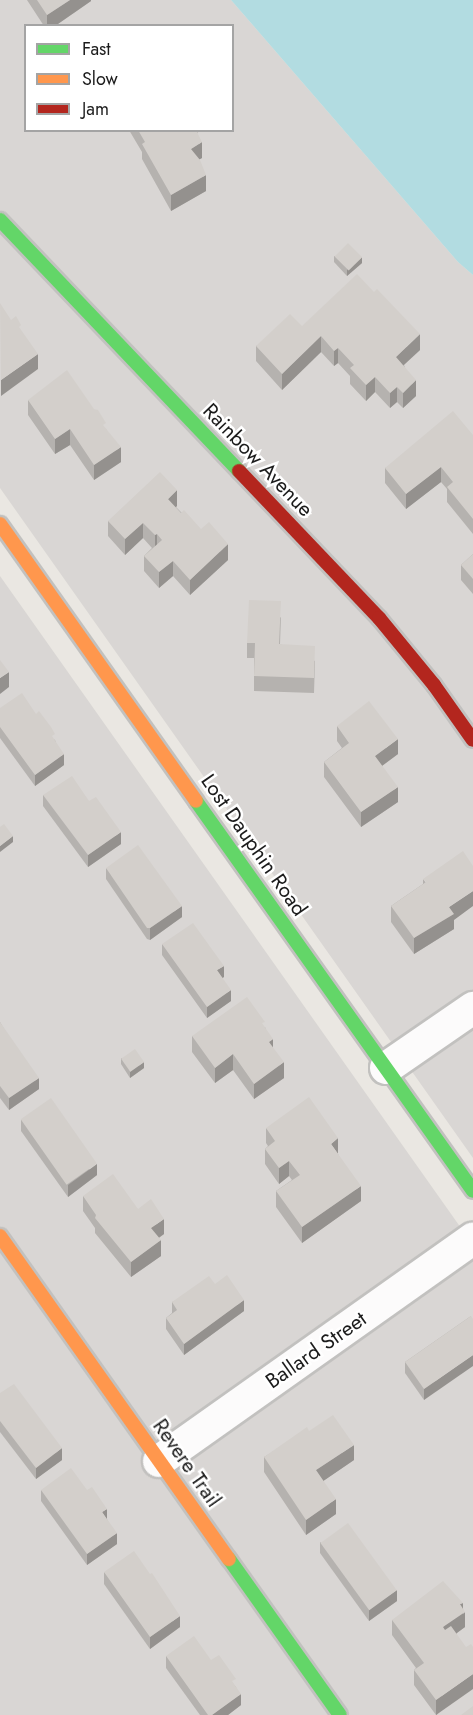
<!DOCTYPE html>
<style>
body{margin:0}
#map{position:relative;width:473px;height:1715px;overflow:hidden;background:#eae7e2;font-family:Jost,sans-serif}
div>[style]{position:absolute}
.residential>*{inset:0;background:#d9d6d4}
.water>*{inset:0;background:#b2dce1}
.roads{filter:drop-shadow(2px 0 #c2c1bf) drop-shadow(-2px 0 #c2c1bf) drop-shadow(0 2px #c2c1bf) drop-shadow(0 -2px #c2c1bf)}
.street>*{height:32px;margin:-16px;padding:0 16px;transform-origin:16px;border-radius:16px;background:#fcfbfb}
.fast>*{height:14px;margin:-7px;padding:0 7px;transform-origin:7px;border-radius:7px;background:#63d668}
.slow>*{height:14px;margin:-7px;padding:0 7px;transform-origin:7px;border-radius:7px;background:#ff974d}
.jam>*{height:14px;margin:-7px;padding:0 7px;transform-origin:7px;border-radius:7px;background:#b3261e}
.wall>*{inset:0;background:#b5b2af}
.shaded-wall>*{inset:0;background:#94918e}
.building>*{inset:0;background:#d3cfcb;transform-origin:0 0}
span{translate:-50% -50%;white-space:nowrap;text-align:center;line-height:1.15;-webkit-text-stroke:5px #fff;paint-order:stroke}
.street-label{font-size:21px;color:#1b1b1b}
.legend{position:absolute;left:24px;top:24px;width:210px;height:108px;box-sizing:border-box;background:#fff;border:2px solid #a4a4a4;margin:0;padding:8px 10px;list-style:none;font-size:18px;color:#1b1b1b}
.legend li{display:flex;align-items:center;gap:12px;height:30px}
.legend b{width:30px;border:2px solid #a4a4a4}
</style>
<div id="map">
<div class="residential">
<i style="clip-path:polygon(evenodd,0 0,231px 0,458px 262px,473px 275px,473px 1158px,0 488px,0 0,26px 26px,232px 26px,232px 130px,26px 130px,26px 26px)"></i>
<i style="clip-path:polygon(0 576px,473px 1245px,473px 1715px,0 1715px)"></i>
</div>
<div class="water">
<i style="clip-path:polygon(231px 0,473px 0,473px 275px,458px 262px)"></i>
</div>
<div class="roads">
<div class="street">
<i style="left:386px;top:1068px;width:106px;rotate:-34.6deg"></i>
<i style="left:159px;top:1461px;width:385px;rotate:-35.3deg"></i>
</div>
<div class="fast">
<i style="left:0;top:220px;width:347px;rotate:46.4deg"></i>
<i style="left:196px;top:801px;width:478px;rotate:54.6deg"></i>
<i style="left:229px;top:1559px;width:191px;rotate:54.6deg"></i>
</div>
<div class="slow">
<i style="left:0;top:524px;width:339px;rotate:54.7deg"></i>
<i style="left:0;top:1236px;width:396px;rotate:54.7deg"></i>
</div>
<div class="jam">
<i style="left:239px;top:471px;width:203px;rotate:46.4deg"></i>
<i style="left:379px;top:618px;width:87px;rotate:50.6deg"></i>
<i style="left:434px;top:685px;width:67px;rotate:54.7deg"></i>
</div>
</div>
<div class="wall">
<i style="clip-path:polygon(27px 0,91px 0,91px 1px,55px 26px,44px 26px)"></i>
<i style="clip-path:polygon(129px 130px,201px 130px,197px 133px,202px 158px,199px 159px,206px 191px,171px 211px,142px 159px,142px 152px)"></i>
<i style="clip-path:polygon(334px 256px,362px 263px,347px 276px,334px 262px)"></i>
<i style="clip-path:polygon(302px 326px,420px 350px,404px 365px,416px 396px,403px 408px,397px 402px,390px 408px,375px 392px,366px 401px,350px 384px,350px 376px,338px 363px,334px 366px,321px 352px,282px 390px,256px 361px,256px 346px)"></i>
<i style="clip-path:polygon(28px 400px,106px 429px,121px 462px,94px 480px,70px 445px,55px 454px,28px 415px)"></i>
<i style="clip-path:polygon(473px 435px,473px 534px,447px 502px,447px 489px,441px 482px,406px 509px,385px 483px,385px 468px)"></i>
<i style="clip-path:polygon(177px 506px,176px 507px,228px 560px,190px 595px,173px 576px,159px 588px,144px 571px,144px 556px,152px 548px,143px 538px,125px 555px,108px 536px,108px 521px)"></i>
<i style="clip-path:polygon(473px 554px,473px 594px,461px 580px,461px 565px)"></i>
<i style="clip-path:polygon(281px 617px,280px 644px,315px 661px,314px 693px,254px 691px,254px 658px,247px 658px,247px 643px)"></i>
<i style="clip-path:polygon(0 708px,55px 740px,64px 765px,35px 786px,0 738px)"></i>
<i style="clip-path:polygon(337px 726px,398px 754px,382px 766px,398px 802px,361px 827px,324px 777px,324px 762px,342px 748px,337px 741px)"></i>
<i style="clip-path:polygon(43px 795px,89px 801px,121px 844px,88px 867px,43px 806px)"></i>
<i style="clip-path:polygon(106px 868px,182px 917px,150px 940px,147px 939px,106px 879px)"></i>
<i style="clip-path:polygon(423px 879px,454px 920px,454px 929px,414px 954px,391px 922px,391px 906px,423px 884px)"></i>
<i style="clip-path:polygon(162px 944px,224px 977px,222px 978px,231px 1001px,207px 1018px,162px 955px)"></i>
<i style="clip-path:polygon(0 1022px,39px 1089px,9px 1110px,0 1098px)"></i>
<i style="clip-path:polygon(265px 1027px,284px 1078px,254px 1099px,233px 1070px,215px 1083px,192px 1052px,192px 1036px)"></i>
<i style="clip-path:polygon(121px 1058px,144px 1068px,130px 1078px,121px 1064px)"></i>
<i style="clip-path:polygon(21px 1119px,97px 1175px,68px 1197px,21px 1131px)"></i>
<i style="clip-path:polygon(266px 1128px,338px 1154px,361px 1201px,302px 1243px,276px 1207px,276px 1191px,292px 1180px,289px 1176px,279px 1184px,265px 1164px,265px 1149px,268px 1146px,266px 1143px)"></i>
<i style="clip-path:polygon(83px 1196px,138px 1209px,164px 1234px,159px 1238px,161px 1256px,131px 1277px,95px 1233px,95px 1228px,83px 1211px)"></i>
<i style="clip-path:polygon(215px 1284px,244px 1311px,184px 1355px,166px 1329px,166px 1318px,172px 1313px,172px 1302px)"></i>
<i style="clip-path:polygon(471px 1316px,424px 1400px,405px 1373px,405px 1362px)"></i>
<i style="clip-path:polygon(0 1393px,62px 1460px,36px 1479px,0 1432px)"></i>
<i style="clip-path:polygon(309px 1431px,354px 1460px,323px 1481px,336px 1514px,306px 1535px,264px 1472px,264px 1457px)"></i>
<i style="clip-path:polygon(41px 1490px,107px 1519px,117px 1544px,87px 1565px,41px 1501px)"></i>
<i style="clip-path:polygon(320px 1542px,397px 1601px,369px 1621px,320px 1553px)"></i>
<i style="clip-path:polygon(104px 1572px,180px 1627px,150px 1649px,104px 1584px)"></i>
<i style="clip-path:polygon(463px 1608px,465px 1627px,457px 1633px,437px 1715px,436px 1715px,414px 1685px,414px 1670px,416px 1668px,392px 1635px,392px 1620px)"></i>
<i style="clip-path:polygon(166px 1656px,211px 1660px,236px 1687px,241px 1705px,228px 1715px,200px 1715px,166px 1668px)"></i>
</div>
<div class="shaded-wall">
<i style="clip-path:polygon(70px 0,91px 0,91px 1px,55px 26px,47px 26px,47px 15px)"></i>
<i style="clip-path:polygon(202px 142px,202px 158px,191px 164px,191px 149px)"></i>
<i style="clip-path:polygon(206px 175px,206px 191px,171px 211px,171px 195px)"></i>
<i style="clip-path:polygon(362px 257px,362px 263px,347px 276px,347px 270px)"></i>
<i style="clip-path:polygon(420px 334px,420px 350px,396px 372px,396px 357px)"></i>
<i style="clip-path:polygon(321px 336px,321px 352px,282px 390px,282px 374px)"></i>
<i style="clip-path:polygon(338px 348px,338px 363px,334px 366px,334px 351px)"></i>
<i style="clip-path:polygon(38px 354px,38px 369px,1px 396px,1px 380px)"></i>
<i style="clip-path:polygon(375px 377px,375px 392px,366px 401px,366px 385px)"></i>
<i style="clip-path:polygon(416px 380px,416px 396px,403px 408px,403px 393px)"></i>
<i style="clip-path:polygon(397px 387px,397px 402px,390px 408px,390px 393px)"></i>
<i style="clip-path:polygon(70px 429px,70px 445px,55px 454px,55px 439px)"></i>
<i style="clip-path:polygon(121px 447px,121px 462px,94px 480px,94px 465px)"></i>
<i style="clip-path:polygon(441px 467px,441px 482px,406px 509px,406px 494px)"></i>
<i style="clip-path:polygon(177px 490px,177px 506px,168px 514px,168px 499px)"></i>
<i style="clip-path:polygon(143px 523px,143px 538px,125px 555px,125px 539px)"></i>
<i style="clip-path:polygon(157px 534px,157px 549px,155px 551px,155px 535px)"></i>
<i style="clip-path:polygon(228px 544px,228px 560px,190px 595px,190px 580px)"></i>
<i style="clip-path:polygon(173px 561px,173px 576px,159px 588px,159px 572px)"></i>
<i style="clip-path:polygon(9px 672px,9px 687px,0 694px,0 678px)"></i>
<i style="clip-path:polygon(398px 739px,398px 754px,375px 771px,375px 756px)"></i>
<i style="clip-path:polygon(64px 754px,64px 765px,35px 786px,35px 775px)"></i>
<i style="clip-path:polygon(398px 787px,398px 802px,361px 827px,361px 812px)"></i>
<i style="clip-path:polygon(121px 832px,121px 844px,88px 867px,88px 855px)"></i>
<i style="clip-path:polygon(13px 836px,13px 842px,0 852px,0 846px)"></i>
<i style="clip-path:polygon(473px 891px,473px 906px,454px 920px,454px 929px,414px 954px,414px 938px,449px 907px)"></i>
<i style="clip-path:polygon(182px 906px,182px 917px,150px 940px,150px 928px)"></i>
<i style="clip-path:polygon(224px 966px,224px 977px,217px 981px,217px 970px)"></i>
<i style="clip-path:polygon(231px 990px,231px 1001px,207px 1018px,207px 1007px)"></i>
<i style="clip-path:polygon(273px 1039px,273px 1054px,269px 1042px)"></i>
<i style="clip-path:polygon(233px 1054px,233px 1070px,215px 1083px,215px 1068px)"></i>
<i style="clip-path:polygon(144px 1062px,144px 1068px,130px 1078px,130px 1072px)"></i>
<i style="clip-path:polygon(284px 1062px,284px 1078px,254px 1099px,254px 1084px)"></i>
<i style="clip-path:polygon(39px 1078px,39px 1089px,9px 1110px,9px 1098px)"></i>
<i style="clip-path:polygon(338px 1138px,338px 1154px,331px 1144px)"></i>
<i style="clip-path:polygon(289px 1161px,289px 1176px,279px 1184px,279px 1168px)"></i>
<i style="clip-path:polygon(97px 1164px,97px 1175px,68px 1197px,68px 1185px)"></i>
<i style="clip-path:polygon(361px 1186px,361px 1201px,302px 1243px,302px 1227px)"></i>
<i style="clip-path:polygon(164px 1219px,164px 1234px,151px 1243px,151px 1228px)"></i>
<i style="clip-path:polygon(161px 1240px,161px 1256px,131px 1277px,131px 1262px)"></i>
<i style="clip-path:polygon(244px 1300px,244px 1311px,184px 1355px,184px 1344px)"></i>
<i style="clip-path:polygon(473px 1355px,473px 1366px,424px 1400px,424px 1389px)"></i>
<i style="clip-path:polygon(354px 1445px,354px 1460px,316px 1486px,316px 1470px)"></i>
<i style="clip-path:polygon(62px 1448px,62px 1460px,36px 1479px,36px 1468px)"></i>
<i style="clip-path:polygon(336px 1499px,336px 1514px,306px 1535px,306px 1520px)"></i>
<i style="clip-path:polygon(107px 1509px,107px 1520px,102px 1512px)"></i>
<i style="clip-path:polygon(117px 1533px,117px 1544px,87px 1565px,87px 1554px)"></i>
<i style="clip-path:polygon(397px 1590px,397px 1601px,369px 1621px,369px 1609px)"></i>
<i style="clip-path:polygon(463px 1603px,463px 1614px,465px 1612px,465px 1627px,443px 1643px,443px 1627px,460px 1604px)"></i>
<i style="clip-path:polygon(180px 1616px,180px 1627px,150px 1649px,150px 1637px)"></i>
<i style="clip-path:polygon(473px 1674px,473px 1689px,436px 1715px,436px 1700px)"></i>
<i style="clip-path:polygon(241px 1694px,241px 1705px,228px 1715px,212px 1715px)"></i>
</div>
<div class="building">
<i style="clip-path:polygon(37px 0,70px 0,47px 15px)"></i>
<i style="clip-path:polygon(138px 130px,196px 130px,202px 142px,191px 149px,200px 160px,206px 175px,171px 195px,142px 144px,145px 142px)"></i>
<i style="left:348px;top:243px;width:20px;height:19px;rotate:45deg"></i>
<i style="clip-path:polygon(357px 274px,374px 292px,377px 289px,420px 334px,396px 357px,416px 380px,403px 393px,397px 387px,390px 393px,375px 377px,366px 385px,350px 368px,354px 365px,338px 348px,334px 351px,321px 336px,282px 374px,256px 346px,290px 314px,302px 326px)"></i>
<i style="clip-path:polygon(0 303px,11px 320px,16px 316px,21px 325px,19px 327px,38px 354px,1px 380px)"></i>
<i style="clip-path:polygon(67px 370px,94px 409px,98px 410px,106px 423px,103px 425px,121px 447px,94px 465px,70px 429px,55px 439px,28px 400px)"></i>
<i style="clip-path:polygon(453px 411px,473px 435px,473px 519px,447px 487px,453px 482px,441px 467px,406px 494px,385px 468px)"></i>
<i style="clip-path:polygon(160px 472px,177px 490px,168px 499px,181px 513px,184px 510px,201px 529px,209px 522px,228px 544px,190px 580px,173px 561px,159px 572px,144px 556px,162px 540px,157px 534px,155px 535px,143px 523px,125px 539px,108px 521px)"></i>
<i style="clip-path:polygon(473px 554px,473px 579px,461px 565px)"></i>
<i style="clip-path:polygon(249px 600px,281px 601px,279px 644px,315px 646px,314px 678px,254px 676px,255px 643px,247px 643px)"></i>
<i style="clip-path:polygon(0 660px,9px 672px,0 678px)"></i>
<i style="clip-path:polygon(22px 693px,36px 714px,39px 711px,51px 727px,55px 734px,52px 736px,64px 754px,35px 775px,0 727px,0 708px)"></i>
<i style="clip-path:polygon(369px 701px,398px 739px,375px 756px,398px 787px,361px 812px,324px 762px,349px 743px,337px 726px)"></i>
<i style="clip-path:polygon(72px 776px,89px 801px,96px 797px,121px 832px,88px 855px,43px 795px)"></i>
<i style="clip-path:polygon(4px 824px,13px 836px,0 846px,0 827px)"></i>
<i style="clip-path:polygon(138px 845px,182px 906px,150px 928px,147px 928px,106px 868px)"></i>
<i style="clip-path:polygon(463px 851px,473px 866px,473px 891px,449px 907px,454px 914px,414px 938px,391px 906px,426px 882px,423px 879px)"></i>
<i style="clip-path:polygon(193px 923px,224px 966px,217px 970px,231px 990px,207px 1007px,162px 944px)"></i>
<i style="clip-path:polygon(247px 997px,265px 1022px,262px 1023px,273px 1039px,269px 1042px,284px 1062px,254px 1084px,233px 1054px,215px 1068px,192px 1036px)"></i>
<i style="clip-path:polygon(0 1022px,39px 1078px,9px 1098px,0 1086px)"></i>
<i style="left:135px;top:1049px;width:16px;height:17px;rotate:55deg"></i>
<i style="clip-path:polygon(309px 1097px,338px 1138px,331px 1144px,361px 1186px,302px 1227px,276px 1191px,300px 1175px,289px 1161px,279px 1168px,265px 1149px,275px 1141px,266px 1128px)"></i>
<i style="left:51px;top:1098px;width:80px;height:37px;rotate:55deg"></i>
<i style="clip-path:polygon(113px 1174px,138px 1209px,151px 1199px,164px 1219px,151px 1228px,161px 1240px,131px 1262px,95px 1218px,96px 1215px,83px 1196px)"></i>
<i style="clip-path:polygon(227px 1275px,244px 1300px,184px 1344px,166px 1318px,177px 1310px,172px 1302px,209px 1276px,215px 1284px)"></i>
<i style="clip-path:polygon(471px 1316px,473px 1319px,473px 1355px,424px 1389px,405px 1362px)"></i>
<i style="clip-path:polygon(14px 1384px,62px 1448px,36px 1468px,0 1421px,0 1393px)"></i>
<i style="clip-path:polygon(333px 1415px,354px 1445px,316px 1470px,336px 1499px,306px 1520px,264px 1457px,307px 1427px,309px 1431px)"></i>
<i style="clip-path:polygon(71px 1468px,87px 1490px,92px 1487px,107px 1509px,102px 1512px,117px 1533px,87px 1554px,41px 1490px)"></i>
<i style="left:348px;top:1523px;width:83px;height:34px;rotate:54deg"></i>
<i style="clip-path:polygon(134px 1551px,150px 1574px,152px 1573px,180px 1616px,150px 1637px,104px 1572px)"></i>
<i style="clip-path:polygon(443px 1581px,463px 1603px,460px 1604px,465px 1612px,443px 1627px,445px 1630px,451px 1626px,466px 1647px,471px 1644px,473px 1647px,473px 1674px,436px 1700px,414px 1670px,424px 1663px,392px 1620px)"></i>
<i style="clip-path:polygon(194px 1636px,211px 1660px,219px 1655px,236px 1679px,232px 1681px,241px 1694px,212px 1715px,208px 1715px,166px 1656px)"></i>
<i style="clip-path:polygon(473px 1706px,473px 1715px,461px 1715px)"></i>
</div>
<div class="street-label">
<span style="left:258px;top:460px;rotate:46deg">Rainbow Avenue</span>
<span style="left:254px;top:845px;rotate:55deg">Lost Dauphin Road</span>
<span style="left:316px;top:1350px;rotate:-35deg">Ballard Street</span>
<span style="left:187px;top:1463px;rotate:55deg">Revere Trail</span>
</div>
<ul class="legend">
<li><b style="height:8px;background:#63d668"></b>Fast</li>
<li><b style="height:8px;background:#ff974d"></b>Slow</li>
<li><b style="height:8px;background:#b3261e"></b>Jam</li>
</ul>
</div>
